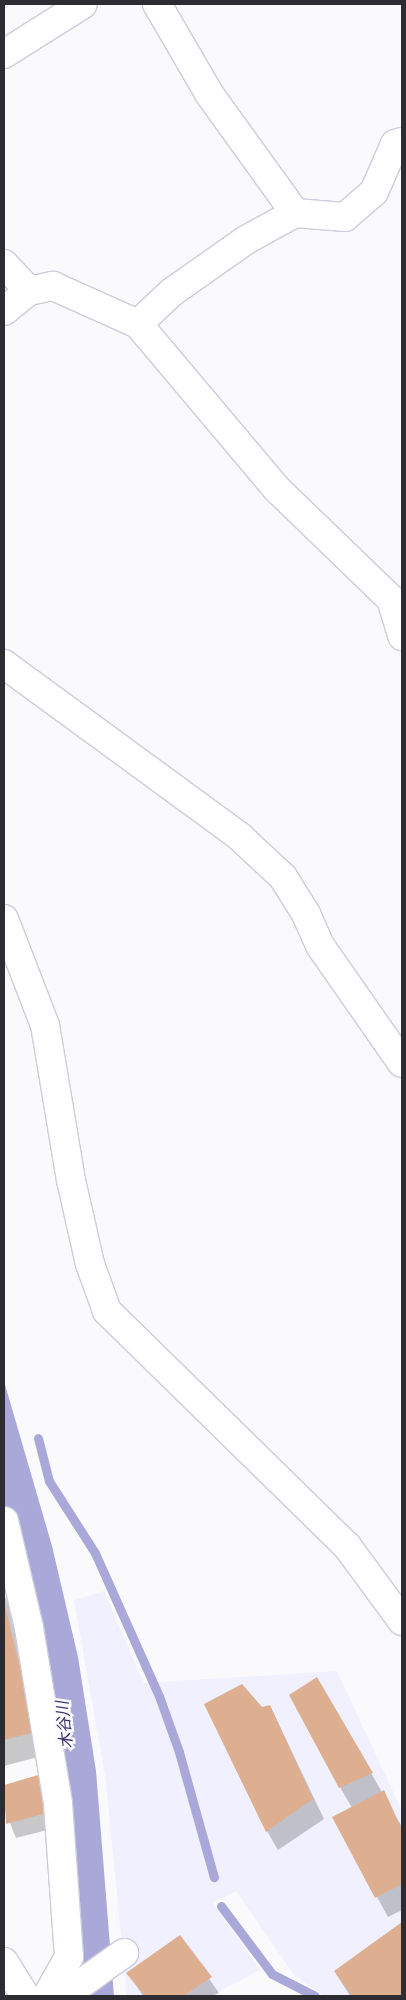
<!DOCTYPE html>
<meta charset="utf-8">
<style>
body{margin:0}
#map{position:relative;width:406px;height:2000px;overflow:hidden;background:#fafafd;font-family:"Public Sans","Noto Sans JP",sans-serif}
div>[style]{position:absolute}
.built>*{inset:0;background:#f0f0fe}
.water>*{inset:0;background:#aaa8d8}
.shadow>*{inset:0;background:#0003}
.stream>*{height:9px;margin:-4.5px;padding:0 4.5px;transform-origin:4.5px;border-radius:4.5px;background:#aaa8d8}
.building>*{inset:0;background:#ddaf90}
.roads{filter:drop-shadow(1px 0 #ccd) drop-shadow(-1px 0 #ccd) drop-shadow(0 1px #ccd) drop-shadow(0 -1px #ccd)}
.minor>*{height:28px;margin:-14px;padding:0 14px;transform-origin:14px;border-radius:14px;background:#fff}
.highway>*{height:28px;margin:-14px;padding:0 14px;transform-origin:14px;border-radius:14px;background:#fff}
span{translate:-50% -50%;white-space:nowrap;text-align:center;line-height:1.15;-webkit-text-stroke:5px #fafafd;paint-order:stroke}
.water-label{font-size:16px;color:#38306b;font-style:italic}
.frame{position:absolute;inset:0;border:5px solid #2c2c32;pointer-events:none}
</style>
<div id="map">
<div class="built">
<i style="clip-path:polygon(104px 1591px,144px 1683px,337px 1671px,402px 1811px,402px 1996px,324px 1996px,294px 1975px,236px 1891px,213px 1903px,260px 1970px,211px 1996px,127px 1996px,105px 1775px,74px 1600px)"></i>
</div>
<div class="water">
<i style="clip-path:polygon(4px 1381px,52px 1546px,78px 1657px,96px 1771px,114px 1996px,82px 1996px,13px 1533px,4px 1505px)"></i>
</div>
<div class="shadow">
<i style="clip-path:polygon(4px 1595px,13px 1611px,49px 1754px,4px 1766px)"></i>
<i style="clip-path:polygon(317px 1679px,402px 1827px,402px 1910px,388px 1917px,334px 1818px,352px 1808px,340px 1787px)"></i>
<i style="clip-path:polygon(270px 1706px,324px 1819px,278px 1850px,267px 1831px,261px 1708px)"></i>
<i style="clip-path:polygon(38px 1777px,46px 1791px,55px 1828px,16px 1838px,4px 1808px,4px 1786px)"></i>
<i style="clip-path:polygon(402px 1923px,402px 1996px,350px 1996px,335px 1972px)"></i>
<i style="clip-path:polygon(179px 1936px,219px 1993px,213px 1996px,143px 1996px,128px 1973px)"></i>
</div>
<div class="stream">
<i style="left:38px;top:1438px;width:44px;rotate:75.7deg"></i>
<i style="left:49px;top:1481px;width:85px;rotate:57.4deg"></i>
<i style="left:95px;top:1553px;width:157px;rotate:65.9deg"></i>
<i style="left:159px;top:1696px;width:59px;rotate:70.3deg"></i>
<i style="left:179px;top:1752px;width:130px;rotate:74.4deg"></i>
<i style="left:221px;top:1906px;width:85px;rotate:53.1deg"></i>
<i style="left:272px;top:1974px;width:48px;rotate:27.1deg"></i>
</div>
<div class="building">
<i style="clip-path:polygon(4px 1602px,36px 1732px,4px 1740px)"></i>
<i style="clip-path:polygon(317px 1677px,373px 1773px,339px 1788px,289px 1695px)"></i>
<i style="clip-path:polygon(242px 1684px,262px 1707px,270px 1705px,313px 1799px,266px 1832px,204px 1704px)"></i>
<i style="clip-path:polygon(38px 1775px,47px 1813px,6px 1824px,4px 1785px)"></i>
<i style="clip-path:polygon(384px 1790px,402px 1830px,402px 1884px,375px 1898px,332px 1817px)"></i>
<i style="clip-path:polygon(402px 1922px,402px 1996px,352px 1996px,334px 1971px)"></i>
<i style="clip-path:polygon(180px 1935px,212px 1977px,183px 1996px,145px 1996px,126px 1973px)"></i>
</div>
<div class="roads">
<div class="minor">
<i style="left:157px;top:4px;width:105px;rotate:59.8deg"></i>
<i style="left:210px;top:95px;width:145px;rotate:54.2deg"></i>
<i style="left:4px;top:54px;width:93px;rotate:-32.3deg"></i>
<i style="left:4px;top:264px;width:37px;rotate:47deg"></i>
<i style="left:4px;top:311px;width:32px;rotate:-39deg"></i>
<i style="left:29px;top:291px;width:25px;rotate:-12deg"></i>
<i style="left:53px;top:286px;width:93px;rotate:24.1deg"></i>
<i style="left:138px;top:324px;width:217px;rotate:49.9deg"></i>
<i style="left:278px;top:490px;width:157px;rotate:44deg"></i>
<i style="left:391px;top:599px;width:39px;rotate:73deg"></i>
<i style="left:138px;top:324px;width:47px;rotate:-43.3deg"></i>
<i style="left:172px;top:292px;width:90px;rotate:-35.1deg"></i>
<i style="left:246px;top:240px;width:56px;rotate:-28.9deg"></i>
<i style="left:295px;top:213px;width:50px;rotate:4.6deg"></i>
<i style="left:345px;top:217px;width:38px;rotate:-41deg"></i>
<i style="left:374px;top:192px;width:52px;rotate:-66.4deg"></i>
<i style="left:395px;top:144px;width:7px;rotate:-16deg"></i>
<i style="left:4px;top:664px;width:293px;rotate:36.2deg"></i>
<i style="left:240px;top:837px;width:59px;rotate:42.9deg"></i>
<i style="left:283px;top:877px;width:44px;rotate:58.1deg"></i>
<i style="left:306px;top:914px;width:36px;rotate:66deg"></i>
<i style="left:321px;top:947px;width:141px;rotate:55.1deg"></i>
<i style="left:4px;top:919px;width:114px;rotate:68.9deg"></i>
<i style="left:45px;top:1025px;width:157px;rotate:80.5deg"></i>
<i style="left:71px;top:1180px;width:86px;rotate:77.3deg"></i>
<i style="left:90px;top:1264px;width:50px;rotate:70.1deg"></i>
<i style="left:107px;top:1311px;width:336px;rotate:44.4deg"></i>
<i style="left:347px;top:1546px;width:93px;rotate:53.7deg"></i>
<i style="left:4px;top:1521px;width:110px;rotate:76.8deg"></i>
<i style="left:29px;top:1628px;width:178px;rotate:80.6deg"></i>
<i style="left:58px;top:1804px;width:153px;rotate:85.9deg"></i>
<i style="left:69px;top:1957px;width:45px;rotate:119.4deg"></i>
<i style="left:64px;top:1996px;width:74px;rotate:-35.6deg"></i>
</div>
<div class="highway">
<i style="left:4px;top:1962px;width:40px;rotate:58deg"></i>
</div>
</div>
<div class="water-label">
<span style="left:65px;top:1725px;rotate:-96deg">木谷川</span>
</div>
<div class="frame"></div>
</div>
